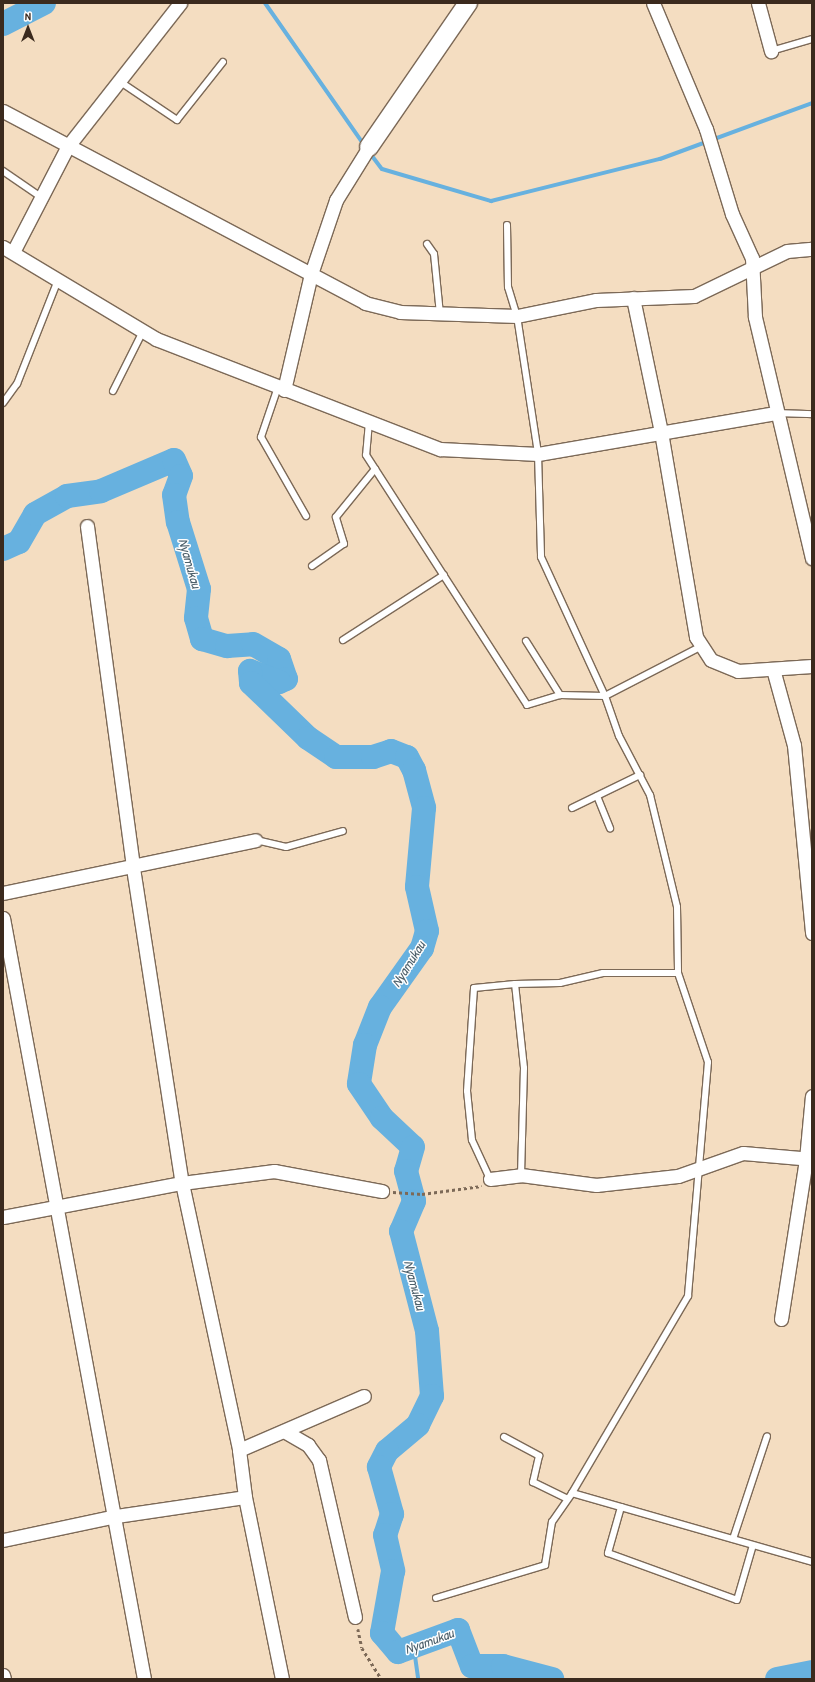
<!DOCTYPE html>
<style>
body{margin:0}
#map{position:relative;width:815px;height:1682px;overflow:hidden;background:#f4ddc1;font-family:"Patrick Hand",sans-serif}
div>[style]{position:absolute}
.stream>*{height:4px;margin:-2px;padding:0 2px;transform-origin:2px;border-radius:2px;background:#67b1df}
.river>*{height:24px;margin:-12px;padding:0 12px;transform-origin:12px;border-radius:12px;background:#67b1df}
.path>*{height:2.5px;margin-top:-1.25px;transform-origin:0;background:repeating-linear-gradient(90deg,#7c6957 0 3px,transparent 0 6px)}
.roads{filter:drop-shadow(1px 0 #7c6957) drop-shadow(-1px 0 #7c6957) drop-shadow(0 1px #7c6957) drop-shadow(0 -1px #7c6957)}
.lane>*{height:6px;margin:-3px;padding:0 3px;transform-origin:3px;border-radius:3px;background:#fff}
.street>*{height:13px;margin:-6.5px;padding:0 6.5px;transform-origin:6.5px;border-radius:6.5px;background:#fff}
.secondary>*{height:18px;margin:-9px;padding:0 9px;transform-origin:9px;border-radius:9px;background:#fff}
span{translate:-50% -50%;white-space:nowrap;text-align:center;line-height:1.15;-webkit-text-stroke:3px #fff;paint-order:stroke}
.water-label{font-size:14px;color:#4d606b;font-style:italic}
.frame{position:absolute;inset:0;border:4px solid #3b2a1e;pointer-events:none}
.north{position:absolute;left:8px;top:8px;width:40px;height:40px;-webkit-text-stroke:3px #fff;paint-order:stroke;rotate:0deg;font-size:11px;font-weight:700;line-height:16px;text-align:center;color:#3b2a1e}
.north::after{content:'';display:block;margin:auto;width:14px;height:18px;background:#3b2a1e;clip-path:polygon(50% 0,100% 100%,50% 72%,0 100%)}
</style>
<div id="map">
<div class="stream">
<i style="left:265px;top:3px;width:173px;rotate:55.1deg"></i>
<i style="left:369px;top:152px;width:21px;rotate:53deg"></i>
<i style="left:382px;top:169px;width:114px;rotate:16.4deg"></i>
<i style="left:491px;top:201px;width:174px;rotate:-14deg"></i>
<i style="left:660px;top:159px;width:162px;rotate:-20.2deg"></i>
<i style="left:414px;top:1649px;width:30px;rotate:82deg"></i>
</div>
<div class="river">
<i style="left:3px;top:24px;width:46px;rotate:-27.1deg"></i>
<i style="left:3px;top:549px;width:17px;rotate:-24deg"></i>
<i style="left:19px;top:542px;width:32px;rotate:-60deg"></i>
<i style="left:35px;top:514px;width:37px;rotate:-29deg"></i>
<i style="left:67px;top:496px;width:34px;rotate:-8deg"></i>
<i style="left:101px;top:491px;width:79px;rotate:-23deg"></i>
<i style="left:174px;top:460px;width:17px;rotate:66deg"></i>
<i style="left:181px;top:476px;width:20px;rotate:110deg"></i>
<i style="left:174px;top:495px;width:27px;rotate:82deg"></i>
<i style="left:178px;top:522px;width:70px;rotate:72.6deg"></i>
<i style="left:199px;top:589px;width:29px;rotate:96deg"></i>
<i style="left:196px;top:618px;width:22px;rotate:74deg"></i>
<i style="left:202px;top:639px;width:26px;rotate:16deg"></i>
<i style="left:227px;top:646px;width:26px;rotate:-4deg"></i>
<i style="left:253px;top:644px;width:30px;rotate:30deg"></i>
<i style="left:279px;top:659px;width:21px;rotate:71deg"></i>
<i style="left:286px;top:679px;width:8px;rotate:157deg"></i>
<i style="left:279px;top:682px;width:31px;rotate:-159deg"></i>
<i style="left:250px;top:671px;width:12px;rotate:85deg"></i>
<i style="left:251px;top:683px;width:79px;rotate:44deg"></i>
<i style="left:308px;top:738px;width:34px;rotate:34deg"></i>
<i style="left:336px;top:757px;width:37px"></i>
<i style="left:373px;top:757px;width:19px;rotate:-18deg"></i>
<i style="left:391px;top:751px;width:17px;rotate:21deg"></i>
<i style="left:407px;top:757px;width:15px;rotate:62deg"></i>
<i style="left:414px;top:770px;width:39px;rotate:75deg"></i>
<i style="left:424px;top:808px;width:79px;rotate:95.1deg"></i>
<i style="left:417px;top:887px;width:45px;rotate:77.2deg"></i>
<i style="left:427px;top:931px;width:18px;rotate:106deg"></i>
<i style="left:422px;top:948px;width:72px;rotate:125.4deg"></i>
<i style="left:380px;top:1007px;width:41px;rotate:111.5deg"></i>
<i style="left:365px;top:1045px;width:39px;rotate:99deg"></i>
<i style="left:359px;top:1084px;width:41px;rotate:55.9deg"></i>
<i style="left:382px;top:1118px;width:42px;rotate:43.1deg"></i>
<i style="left:413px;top:1147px;width:25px;rotate:106deg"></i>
<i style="left:406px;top:1171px;width:31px;rotate:75deg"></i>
<i style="left:414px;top:1201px;width:33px;rotate:113deg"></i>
<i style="left:401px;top:1231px;width:103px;rotate:75.4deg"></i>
<i style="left:427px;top:1331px;width:65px;rotate:85.6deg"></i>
<i style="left:432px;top:1396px;width:32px;rotate:116deg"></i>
<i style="left:418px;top:1425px;width:40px;rotate:140deg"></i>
<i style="left:387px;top:1451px;width:18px;rotate:117deg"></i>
<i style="left:379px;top:1467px;width:49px;rotate:74.5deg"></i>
<i style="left:392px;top:1514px;width:22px;rotate:108deg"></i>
<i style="left:385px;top:1535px;width:37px;rotate:77deg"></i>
<i style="left:393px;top:1571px;width:63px;rotate:100.1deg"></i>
<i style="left:382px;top:1633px;width:25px;rotate:50deg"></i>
<i style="left:398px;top:1652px;width:64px;rotate:-20.1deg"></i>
<i style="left:458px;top:1630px;width:39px;rotate:69deg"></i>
<i style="left:472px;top:1666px;width:31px"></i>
<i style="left:503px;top:1666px;width:51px;rotate:14.9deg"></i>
<i style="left:777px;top:1679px;width:36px;rotate:-11deg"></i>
</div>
<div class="path">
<i style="left:393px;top:1192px;width:29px;rotate:4deg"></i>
<i style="left:422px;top:1194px;width:60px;rotate:-7.7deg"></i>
<i style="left:358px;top:1629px;width:19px;rotate:78deg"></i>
<i style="left:362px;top:1648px;width:36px;rotate:58deg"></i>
</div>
<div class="roads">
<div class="lane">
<i style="left:771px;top:51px;width:43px;rotate:-16.3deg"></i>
<i style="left:119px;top:81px;width:70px;rotate:33.9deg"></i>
<i style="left:177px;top:120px;width:74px;rotate:-51.6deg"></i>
<i style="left:3px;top:171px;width:46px;rotate:34.4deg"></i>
<i style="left:507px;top:225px;width:62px;rotate:89.1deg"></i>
<i style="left:508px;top:287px;width:30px;rotate:73deg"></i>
<i style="left:517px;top:316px;width:140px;rotate:81.3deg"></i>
<i style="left:538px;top:454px;width:103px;rotate:88.3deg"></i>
<i style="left:541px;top:557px;width:153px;rotate:65.3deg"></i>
<i style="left:605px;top:696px;width:42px;rotate:70.7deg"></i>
<i style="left:619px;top:736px;width:67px;rotate:62.3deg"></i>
<i style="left:650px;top:795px;width:115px;rotate:76.4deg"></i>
<i style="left:677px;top:907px;width:66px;rotate:89.1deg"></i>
<i style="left:678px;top:973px;width:94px;rotate:71.4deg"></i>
<i style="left:708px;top:1062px;width:235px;rotate:94.9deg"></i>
<i style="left:688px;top:1296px;width:229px;rotate:120.5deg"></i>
<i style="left:427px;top:244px;width:12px;rotate:55deg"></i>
<i style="left:434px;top:254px;width:60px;rotate:84.3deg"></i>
<i style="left:278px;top:387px;width:53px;rotate:108.8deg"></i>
<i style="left:261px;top:437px;width:91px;rotate:60.3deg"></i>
<i style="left:113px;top:391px;width:67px;rotate:-63.4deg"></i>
<i style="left:3px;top:403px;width:24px;rotate:-54deg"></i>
<i style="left:17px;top:384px;width:112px;rotate:-68.5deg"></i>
<i style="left:778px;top:413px;width:34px;rotate:2deg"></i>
<i style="left:369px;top:422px;width:33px;rotate:95deg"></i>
<i style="left:366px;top:455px;width:297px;rotate:57.2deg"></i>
<i style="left:527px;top:705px;width:34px;rotate:-17deg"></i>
<i style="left:560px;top:695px;width:45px;rotate:1.3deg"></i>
<i style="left:605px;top:696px;width:109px;rotate:-27.3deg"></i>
<i style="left:312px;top:566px;width:39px;rotate:-35deg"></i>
<i style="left:344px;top:544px;width:28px;rotate:-107deg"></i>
<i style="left:336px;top:517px;width:62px;rotate:-50.9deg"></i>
<i style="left:343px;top:640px;width:120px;rotate:-32.8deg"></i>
<i style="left:526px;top:641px;width:64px;rotate:57.8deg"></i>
<i style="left:597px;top:796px;width:35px;rotate:68deg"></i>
<i style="left:572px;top:808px;width:76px;rotate:-25.9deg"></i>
<i style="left:256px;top:840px;width:31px;rotate:13deg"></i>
<i style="left:286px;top:847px;width:59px;rotate:-15.7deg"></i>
<i style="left:521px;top:1175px;width:107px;rotate:-88.4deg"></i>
<i style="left:524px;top:1068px;width:84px;rotate:-96.1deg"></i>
<i style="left:515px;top:984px;width:45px;rotate:-1.3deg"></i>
<i style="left:560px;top:983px;width:44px;rotate:-13.1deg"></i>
<i style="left:603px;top:973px;width:75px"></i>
<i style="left:490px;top:1179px;width:43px;rotate:-114.8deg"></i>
<i style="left:472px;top:1140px;width:49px;rotate:-95.8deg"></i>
<i style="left:467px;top:1091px;width:103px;rotate:-86.1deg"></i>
<i style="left:474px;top:988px;width:41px;rotate:-5.6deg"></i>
<i style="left:504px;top:1437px;width:40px;rotate:28deg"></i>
<i style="left:539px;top:1456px;width:27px;rotate:103deg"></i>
<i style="left:533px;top:1482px;width:37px;rotate:26deg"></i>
<i style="left:621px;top:1507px;width:48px;rotate:105.8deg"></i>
<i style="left:608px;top:1553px;width:137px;rotate:20deg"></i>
<i style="left:737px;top:1600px;width:57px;rotate:-73.8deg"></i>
<i style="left:733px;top:1539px;width:108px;rotate:-71.7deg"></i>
<i style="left:436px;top:1598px;width:114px;rotate:-16.8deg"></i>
<i style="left:545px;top:1565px;width:44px;rotate:-80.8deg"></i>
<i style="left:552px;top:1522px;width:35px;rotate:-55deg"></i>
<i style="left:572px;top:1493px;width:250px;rotate:16deg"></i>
</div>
<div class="street">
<i style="left:653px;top:3px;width:137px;rotate:67.2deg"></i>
<i style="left:706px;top:129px;width:89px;rotate:73deg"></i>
<i style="left:732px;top:214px;width:48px;rotate:65.6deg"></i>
<i style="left:752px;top:258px;width:59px;rotate:87.1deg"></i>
<i style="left:755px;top:317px;width:248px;rotate:76.7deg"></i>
<i style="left:758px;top:3px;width:50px;rotate:74.8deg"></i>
<i style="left:3px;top:111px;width:410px;rotate:27.9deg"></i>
<i style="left:365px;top:303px;width:36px;rotate:14deg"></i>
<i style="left:400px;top:312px;width:117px;rotate:2deg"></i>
<i style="left:517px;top:316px;width:81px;rotate:-11.4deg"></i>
<i style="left:596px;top:300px;width:98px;rotate:-2.3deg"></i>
<i style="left:694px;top:296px;width:103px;rotate:-25.8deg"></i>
<i style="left:787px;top:251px;width:25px;rotate:-5deg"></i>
<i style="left:3px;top:247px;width:179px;rotate:31deg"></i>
<i style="left:156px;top:339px;width:305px;rotate:21.2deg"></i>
<i style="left:440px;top:449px;width:98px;rotate:2.9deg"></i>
<i style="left:538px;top:454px;width:241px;rotate:-9.8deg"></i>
<i style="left:13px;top:252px;width:119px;rotate:-62.6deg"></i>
<i style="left:68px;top:146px;width:182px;rotate:-51.9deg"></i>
<i style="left:633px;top:298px;width:137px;rotate:78.2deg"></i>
<i style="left:661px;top:432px;width:208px;rotate:80.3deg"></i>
<i style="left:696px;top:637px;width:27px;rotate:57deg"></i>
<i style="left:711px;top:660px;width:29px;rotate:22deg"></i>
<i style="left:738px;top:671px;width:74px;rotate:-3.9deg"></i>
<i style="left:284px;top:390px;width:119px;rotate:-76.9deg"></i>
<i style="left:311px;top:274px;width:78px;rotate:-71.3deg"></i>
<i style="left:336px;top:200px;width:62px;rotate:-58.1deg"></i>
<i style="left:87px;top:526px;width:345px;rotate:82.3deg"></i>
<i style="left:133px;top:868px;width:319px;rotate:81.2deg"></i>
<i style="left:182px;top:1183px;width:273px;rotate:77.9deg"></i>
<i style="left:239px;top:1450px;width:47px;rotate:82.7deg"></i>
<i style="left:245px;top:1497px;width:186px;rotate:78.5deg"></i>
<i style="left:773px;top:669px;width:79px;rotate:74.6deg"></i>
<i style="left:794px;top:745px;width:189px;rotate:84.5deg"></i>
<i style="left:3px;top:893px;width:258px;rotate:-11.8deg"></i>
<i style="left:3px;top:918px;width:774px;rotate:79.5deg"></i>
<i style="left:490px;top:1179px;width:31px;rotate:-7deg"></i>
<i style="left:521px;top:1175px;width:76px;rotate:7.6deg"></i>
<i style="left:596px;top:1185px;width:82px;rotate:-6.3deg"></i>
<i style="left:678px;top:1176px;width:69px;rotate:-19.5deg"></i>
<i style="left:743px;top:1153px;width:69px;rotate:5deg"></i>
<i style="left:3px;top:1217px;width:182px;rotate:-10.8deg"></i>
<i style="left:182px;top:1183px;width:93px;rotate:-7.4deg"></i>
<i style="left:274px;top:1171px;width:110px;rotate:10.5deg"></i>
<i style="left:781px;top:1319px;width:162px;rotate:-81.1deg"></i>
<i style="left:806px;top:1159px;width:63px;rotate:-84.6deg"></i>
<i style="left:284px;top:1431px;width:28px;rotate:30deg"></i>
<i style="left:308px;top:1445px;width:19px;rotate:54deg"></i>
<i style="left:319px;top:1460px;width:161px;rotate:77.1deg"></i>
<i style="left:239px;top:1450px;width:136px;rotate:-23.4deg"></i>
<i style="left:3px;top:1540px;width:116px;rotate:-12deg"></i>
<i style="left:116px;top:1516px;width:130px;rotate:-8.4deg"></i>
<i style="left:3px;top:1675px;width:4px;rotate:76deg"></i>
</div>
<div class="secondary">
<i style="left:369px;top:147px;width:175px;rotate:-55.5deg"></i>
</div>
</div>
<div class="water-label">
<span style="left:190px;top:563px;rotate:74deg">Nyamukau</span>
<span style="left:408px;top:964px;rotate:-58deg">Nyamukau</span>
<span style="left:415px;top:1285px;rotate:75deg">Nyamukau</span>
<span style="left:429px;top:1641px;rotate:-20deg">Nyamukau</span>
</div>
<div class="frame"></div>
<div class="north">N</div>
</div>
